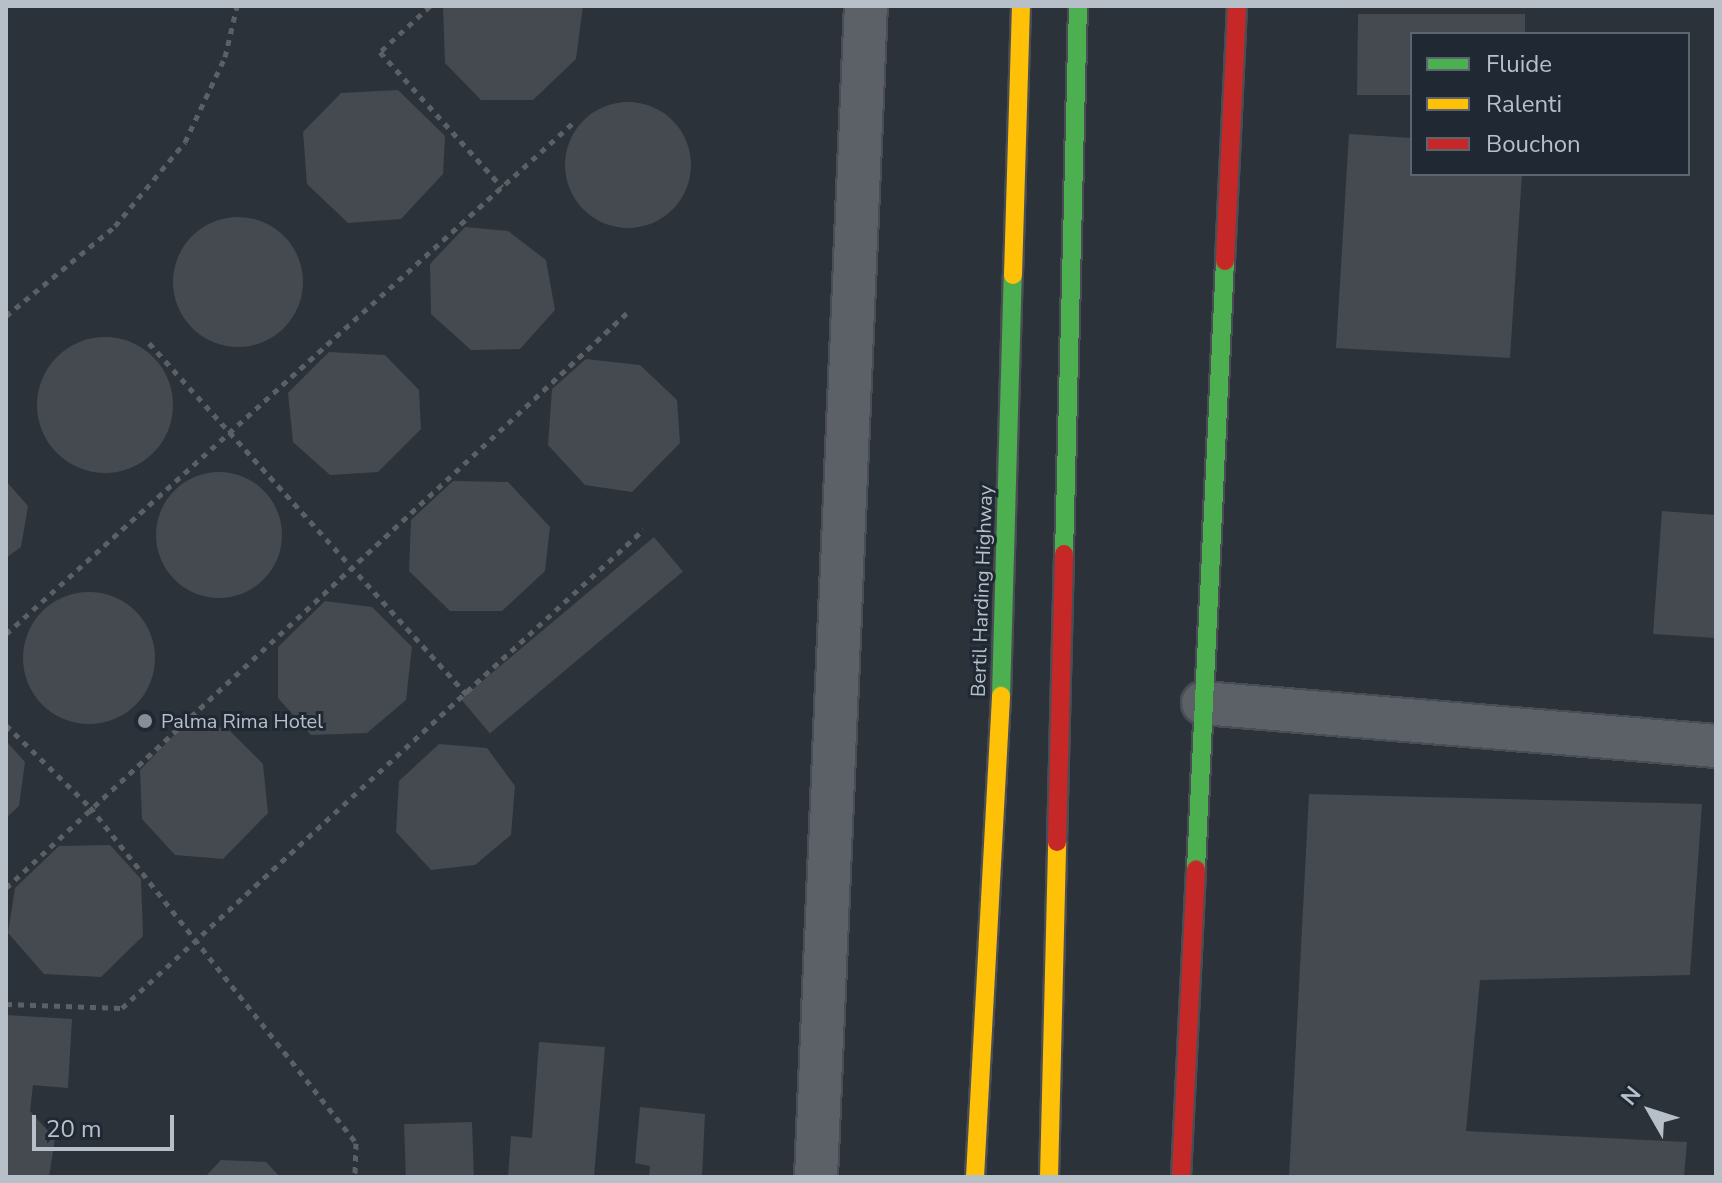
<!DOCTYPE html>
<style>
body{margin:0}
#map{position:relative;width:1722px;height:1183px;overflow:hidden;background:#2c3239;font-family:"Nunito Sans",sans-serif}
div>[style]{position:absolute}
.building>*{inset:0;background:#444a4f;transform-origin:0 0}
.round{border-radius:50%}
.path>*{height:5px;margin-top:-2.5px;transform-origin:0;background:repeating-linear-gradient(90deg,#5a6064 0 6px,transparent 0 12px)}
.roads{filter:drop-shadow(2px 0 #4a4e54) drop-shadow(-2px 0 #4a4e54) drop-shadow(0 2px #4a4e54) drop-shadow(0 -2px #4a4e54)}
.street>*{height:42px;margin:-21px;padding:0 21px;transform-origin:21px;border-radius:21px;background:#5c6067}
.fast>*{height:18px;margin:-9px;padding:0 9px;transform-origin:9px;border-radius:9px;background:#4caf50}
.slow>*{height:18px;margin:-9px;padding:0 9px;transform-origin:9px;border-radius:9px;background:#ffc107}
.jam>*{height:18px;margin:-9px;padding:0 9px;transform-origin:9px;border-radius:9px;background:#c62828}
.dots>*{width:22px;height:22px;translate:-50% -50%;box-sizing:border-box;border:4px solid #202933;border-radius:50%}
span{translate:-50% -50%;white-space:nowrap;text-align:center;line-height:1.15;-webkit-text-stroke:6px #202933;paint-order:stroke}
.street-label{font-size:20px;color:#b7bfc9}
.poi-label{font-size:20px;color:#b7bfc9}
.left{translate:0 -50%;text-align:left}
.frame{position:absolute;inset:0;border:8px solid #b7bfc9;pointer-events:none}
.legend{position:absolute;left:1410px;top:32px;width:280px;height:144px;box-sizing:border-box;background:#202933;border:2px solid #5c656f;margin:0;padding:10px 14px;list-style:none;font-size:24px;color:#b7bfc9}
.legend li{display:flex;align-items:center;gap:16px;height:40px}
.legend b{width:40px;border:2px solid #5c656f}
.north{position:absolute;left:1610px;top:1071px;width:80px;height:80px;-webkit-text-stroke:6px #202933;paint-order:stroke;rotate:309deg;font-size:22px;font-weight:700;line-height:32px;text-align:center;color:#b7bfc9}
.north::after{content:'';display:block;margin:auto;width:28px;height:36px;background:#b7bfc9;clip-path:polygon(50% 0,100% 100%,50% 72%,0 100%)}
.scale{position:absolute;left:32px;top:1115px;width:142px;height:36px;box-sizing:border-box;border:4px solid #b7bfc9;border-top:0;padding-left:10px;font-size:24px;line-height:28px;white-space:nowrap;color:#b7bfc9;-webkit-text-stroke:6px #202933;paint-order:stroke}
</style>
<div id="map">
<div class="building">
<i style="clip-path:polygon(443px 6px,583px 6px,576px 59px,533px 100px,481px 100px,445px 63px)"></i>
<i style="clip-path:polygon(1358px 14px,1525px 14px,1525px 34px,1412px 34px,1412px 95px,1357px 95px)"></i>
<i style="clip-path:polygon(398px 90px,445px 136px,443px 174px,401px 219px,348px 223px,307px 184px,303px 132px,341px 93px)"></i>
<i class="round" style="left:565px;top:102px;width:126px;height:126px"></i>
<i style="clip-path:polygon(1349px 134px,1412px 138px,1412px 174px,1522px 174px,1510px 358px,1336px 348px)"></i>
<i class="round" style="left:173px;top:217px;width:130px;height:130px"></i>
<i style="clip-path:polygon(465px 227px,508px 231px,546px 260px,555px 310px,520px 349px,471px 350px,431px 314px,430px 264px)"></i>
<i class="round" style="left:37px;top:337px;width:136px;height:136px"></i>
<i style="clip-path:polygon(329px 352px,385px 355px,419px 390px,421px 429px,378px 472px,330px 475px,293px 442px,288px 393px)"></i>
<i style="clip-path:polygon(586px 359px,640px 365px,677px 400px,680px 443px,632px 492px,585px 485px,548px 445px,552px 389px)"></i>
<i class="round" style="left:156px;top:472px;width:126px;height:126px"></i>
<i style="clip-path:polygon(6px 481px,28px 506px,21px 547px,6px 558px)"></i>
<i style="clip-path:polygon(453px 481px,508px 482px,550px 527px,545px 571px,502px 611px,450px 611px,409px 571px,411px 520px)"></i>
<i style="clip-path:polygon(1662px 511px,1716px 515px,1716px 638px,1653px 634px)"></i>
<i style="left:654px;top:537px;width:45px;height:252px;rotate:50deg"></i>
<i class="round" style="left:23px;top:592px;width:132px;height:132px"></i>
<i style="clip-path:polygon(325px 601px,372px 607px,412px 647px,406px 700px,367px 733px,311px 735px,278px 698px,278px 647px)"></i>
<i style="clip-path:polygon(226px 727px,263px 764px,268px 813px,223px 859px,175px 855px,142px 819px,140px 770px,178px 731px)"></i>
<i style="clip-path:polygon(6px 741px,25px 762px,19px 806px,6px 818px)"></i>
<i style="clip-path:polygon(439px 744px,487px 748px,515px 786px,511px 835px,475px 865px,431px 870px,396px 832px,399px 781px)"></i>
<i style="clip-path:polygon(1309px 794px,1702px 804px,1690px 975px,1480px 980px,1466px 1131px,1687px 1142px,1684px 1177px,1289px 1177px)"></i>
<i style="clip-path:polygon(110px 845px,141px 879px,143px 936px,101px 977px,44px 974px,8px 933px,15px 888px,59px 846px)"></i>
<i style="clip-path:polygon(6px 1015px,72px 1019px,68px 1088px,33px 1085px,30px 1111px,55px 1139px,49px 1177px,6px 1177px)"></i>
<i style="clip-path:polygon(539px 1042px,605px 1047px,594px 1177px,508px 1177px,511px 1136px,532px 1138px)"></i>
<i style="clip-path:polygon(640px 1107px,705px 1114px,702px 1177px,649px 1177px,650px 1166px,635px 1163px)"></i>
<i style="left:472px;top:1122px;width:55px;height:68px;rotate:88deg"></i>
<i style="clip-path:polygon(221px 1160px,266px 1162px,280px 1177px,205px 1177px)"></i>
</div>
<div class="path">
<i style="left:430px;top:6px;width:68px;rotate:137.4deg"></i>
<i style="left:380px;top:52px;width:182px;rotate:47.9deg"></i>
<i style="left:6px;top:316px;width:141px;rotate:-39.5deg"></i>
<i style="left:115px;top:226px;width:109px;rotate:-50.2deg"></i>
<i style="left:185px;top:142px;width:94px;rotate:-64.8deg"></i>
<i style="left:225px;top:57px;width:52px;rotate:-76.8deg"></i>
<i style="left:149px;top:343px;width:474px;rotate:47.9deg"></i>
<i style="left:6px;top:634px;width:763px;rotate:-42.03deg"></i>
<i style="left:6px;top:725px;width:117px;rotate:44.3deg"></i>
<i style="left:90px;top:807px;width:429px;rotate:51.6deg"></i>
<i style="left:356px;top:1143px;width:34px;rotate:92deg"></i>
<i style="left:6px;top:888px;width:846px;rotate:-42.8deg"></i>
<i style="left:6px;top:1004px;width:116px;rotate:2deg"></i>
<i style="left:122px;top:1008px;width:708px;rotate:-42.54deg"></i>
</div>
<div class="roads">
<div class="street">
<i style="left:1203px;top:703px;width:515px;rotate:4.79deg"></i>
<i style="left:816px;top:1177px;width:1172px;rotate:-87.56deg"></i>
</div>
<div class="fast">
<i style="left:1064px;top:554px;width:548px;rotate:-88.54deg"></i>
<i style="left:1001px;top:696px;width:421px;rotate:-88.4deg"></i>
<i style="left:1196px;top:869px;width:609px;rotate:-87.27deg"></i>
</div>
<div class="slow">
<i style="left:1013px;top:275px;width:269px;rotate:-88.3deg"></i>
<i style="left:975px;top:1177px;width:482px;rotate:-86.9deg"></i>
<i style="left:1049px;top:1177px;width:335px;rotate:-88.6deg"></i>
</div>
<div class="jam">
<i style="left:1225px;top:261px;width:255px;rotate:-87.3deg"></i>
<i style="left:1057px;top:842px;width:288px;rotate:-88.6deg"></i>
<i style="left:1181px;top:1177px;width:308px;rotate:-87.2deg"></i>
</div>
</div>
<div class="dots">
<i style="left:145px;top:721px;background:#868e97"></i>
</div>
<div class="street-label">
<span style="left:982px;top:591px;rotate:-88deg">Bertil Harding Highway</span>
</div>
<div class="poi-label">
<span class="left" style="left:161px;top:721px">Palma Rima Hotel</span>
</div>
<div class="frame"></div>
<ul class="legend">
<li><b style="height:10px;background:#4caf50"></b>Fluide</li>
<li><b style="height:10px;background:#ffc107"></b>Ralenti</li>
<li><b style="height:10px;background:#c62828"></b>Bouchon</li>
</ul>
<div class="north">N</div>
<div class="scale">20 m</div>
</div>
